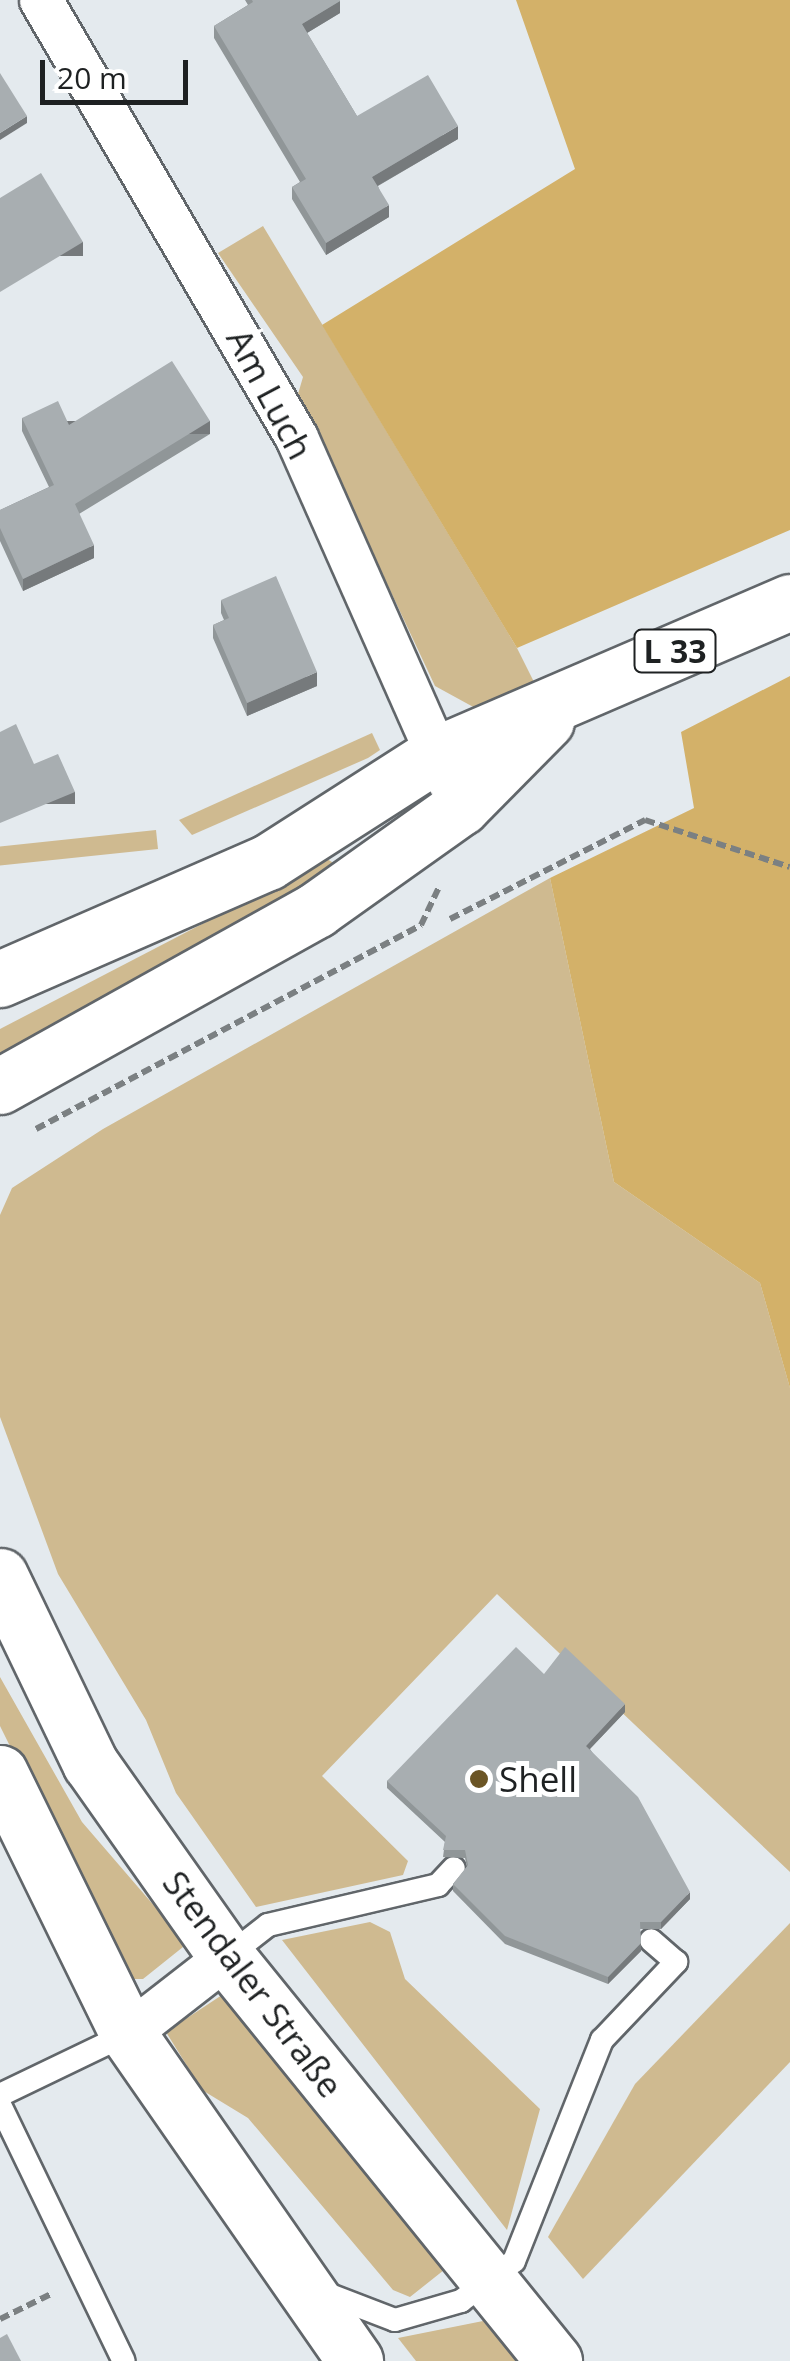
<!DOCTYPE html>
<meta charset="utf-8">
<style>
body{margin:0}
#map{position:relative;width:790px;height:2361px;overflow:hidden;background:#e4eaee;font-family:"Open Sans",sans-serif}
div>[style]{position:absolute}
.green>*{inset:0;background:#cfba90;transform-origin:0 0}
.forest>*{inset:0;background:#d3b169}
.path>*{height:6px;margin-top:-3px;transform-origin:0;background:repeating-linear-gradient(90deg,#7b8082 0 10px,transparent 0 15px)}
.roads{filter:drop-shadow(2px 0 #61666a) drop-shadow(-2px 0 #61666a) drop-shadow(0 2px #61666a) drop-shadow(0 -2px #61666a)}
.lane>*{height:22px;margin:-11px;padding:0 11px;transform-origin:11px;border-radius:11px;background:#fff}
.street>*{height:42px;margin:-21px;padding:0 21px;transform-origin:21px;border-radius:21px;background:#fff}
.secondary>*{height:55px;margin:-27.5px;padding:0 27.5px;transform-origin:27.5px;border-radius:27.5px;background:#fff}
.primary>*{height:55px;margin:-27.5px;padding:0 27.5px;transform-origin:27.5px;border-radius:27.5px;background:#fff}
.wall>*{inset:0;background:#909698}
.shaded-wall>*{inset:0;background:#767a7c;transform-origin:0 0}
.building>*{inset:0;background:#a8aeb1}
.dots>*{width:28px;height:28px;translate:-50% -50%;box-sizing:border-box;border:5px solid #fff;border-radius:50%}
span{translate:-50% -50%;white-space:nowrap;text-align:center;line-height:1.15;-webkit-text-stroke:10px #fff;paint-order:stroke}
.shield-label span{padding:2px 8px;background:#fff;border:2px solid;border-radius:8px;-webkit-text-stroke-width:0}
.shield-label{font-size:32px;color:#1e2122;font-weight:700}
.street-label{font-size:35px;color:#1e2122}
.poi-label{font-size:35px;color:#1e2122}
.left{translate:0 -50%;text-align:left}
.scale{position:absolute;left:40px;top:60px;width:148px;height:45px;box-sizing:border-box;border:5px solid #1e2122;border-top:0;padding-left:12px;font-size:30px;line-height:35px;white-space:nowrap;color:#1e2122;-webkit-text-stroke:8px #fff;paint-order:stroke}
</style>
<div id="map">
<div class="green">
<i style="clip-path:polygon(263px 226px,517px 648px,534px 682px,477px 709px,435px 686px,298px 394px,303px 377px,218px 253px)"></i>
<i style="clip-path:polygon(372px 733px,380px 750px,368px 758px,192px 835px,179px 820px)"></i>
<i style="left:156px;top:830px;width:19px;height:171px;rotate:84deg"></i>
<i style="clip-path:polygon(327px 859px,340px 867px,0 1058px,0 1029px)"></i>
<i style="clip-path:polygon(550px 878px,614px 1182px,760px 1283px,790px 1388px,790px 1872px,497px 1594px,322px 1776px,408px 1861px,403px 1875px,256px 1907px,176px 1793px,146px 1720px,58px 1574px,0 1417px,0 1215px,12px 1188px,103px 1129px)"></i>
<i style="clip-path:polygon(0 1677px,82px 1822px,181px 1937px,183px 1947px,143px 1979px,133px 1979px,85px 1897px,0 1726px)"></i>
<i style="clip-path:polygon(370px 1922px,390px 1932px,405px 1979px,540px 2109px,507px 2230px,282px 1940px)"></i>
<i style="clip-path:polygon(790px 1923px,790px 2062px,583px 2279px,548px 2237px,635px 2084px)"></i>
<i style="clip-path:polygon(222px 1995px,444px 2270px,410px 2297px,393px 2290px,248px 2118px,202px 2090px,166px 2032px)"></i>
<i style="clip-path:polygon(483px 2321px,517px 2361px,416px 2361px,398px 2338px)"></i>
</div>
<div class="forest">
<i style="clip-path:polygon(516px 0,790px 0,790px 530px,517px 648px,322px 325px,575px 169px)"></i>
<i style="clip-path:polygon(790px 676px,790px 1388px,760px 1283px,614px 1182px,550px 878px,694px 808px,681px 732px)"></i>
</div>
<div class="path">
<i style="left:450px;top:919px;width:219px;rotate:-26.9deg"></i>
<i style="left:645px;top:820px;width:152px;rotate:18deg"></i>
<i style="left:36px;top:1129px;width:436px;rotate:-27.9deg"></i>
<i style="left:421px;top:925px;width:44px;rotate:-64.6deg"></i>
<i style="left:0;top:2319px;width:59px;rotate:-26.1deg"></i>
</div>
<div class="roads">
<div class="lane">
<i style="left:227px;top:1957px;width:52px;rotate:-38deg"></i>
<i style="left:268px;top:1925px;width:175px;rotate:-13.2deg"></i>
<i style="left:438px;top:1885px;width:23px;rotate:-47deg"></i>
<i style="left:0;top:2095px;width:141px;rotate:-25.7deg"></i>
<i style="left:0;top:2105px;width:284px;rotate:64.2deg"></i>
<i style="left:322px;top:2292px;width:78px;rotate:21deg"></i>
<i style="left:395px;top:2320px;width:69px;rotate:-16.1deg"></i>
<i style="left:461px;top:2301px;width:66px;rotate:-37deg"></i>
<i style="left:514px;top:2261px;width:238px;rotate:-68.3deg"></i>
<i style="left:602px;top:2040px;width:108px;rotate:-46.5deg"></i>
<i style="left:676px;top:1962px;width:33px;rotate:-139deg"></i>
</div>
<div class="street">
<i style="left:41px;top:0;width:507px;rotate:59.69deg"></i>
<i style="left:297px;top:438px;width:377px;rotate:66.1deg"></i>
<i style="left:128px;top:2034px;width:125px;rotate:-37.9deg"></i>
</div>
<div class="secondary">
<i style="left:0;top:1576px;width:208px;rotate:64.3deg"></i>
<i style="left:90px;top:1763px;width:237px;rotate:54.8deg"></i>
<i style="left:227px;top:1957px;width:520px;rotate:51.01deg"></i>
<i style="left:0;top:1773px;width:291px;rotate:63.9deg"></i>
<i style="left:128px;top:2034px;width:398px;rotate:55.2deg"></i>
</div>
<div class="primary">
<i style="left:0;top:979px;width:292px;rotate:-23.6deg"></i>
<i style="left:268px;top:862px;width:201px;rotate:-32.6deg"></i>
<i style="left:437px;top:754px;width:384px;rotate:-23.3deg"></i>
<i style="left:0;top:1086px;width:362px;rotate:-29.1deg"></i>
<i style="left:316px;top:910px;width:178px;rotate:-35.4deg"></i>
<i style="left:461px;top:807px;width:121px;rotate:-45.3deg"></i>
</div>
</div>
<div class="wall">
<i style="clip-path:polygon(245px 0,340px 0,340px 13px,307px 33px,357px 116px,458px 139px,378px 186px,389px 217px,326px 255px,292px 199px,292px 187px,300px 182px,214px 38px,214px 26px,248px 5px)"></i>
<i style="clip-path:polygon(22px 418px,69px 425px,210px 434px,79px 514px,94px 558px,23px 591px,0 541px,0 510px,49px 487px,22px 431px)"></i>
<i style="clip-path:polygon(221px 600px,317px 686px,247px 716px,213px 638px,213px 625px,224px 620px,221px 613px)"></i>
<i style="clip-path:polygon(544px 1674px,625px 1712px,590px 1749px,690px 1899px,661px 1929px,640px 1929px,641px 1951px,608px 1984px,505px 1944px,453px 1891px,453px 1884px,467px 1867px,465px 1858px,443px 1857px,445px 1842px,387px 1788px,387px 1781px)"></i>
</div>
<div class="shaded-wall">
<i style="clip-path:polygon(340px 1px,340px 13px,302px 36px,302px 24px)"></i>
<i style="clip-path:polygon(27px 116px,27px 123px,0 140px,0 133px)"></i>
<i style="clip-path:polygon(458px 126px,458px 139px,372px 189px,372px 177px)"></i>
<i style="clip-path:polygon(389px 205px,389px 217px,326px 255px,326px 243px)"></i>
<i style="left:83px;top:242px;width:14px;height:97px;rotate:90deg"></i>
<i style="left:210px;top:421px;width:13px;height:158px;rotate:90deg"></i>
<i style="clip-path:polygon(94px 545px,94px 558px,23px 591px,23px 579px)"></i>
<i style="clip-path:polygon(317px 672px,317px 686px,247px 716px,247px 703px)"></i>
<i style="left:75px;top:792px;width:12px;height:81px;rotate:90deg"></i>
<i style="clip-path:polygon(625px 1704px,625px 1712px,586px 1753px,586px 1746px)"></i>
<i style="clip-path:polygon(690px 1892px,690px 1899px,661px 1929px,661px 1922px)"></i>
<i style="clip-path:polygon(641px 1943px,641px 1951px,608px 1984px,608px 1977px)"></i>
</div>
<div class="building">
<i style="clip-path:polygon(252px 0,340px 0,340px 1px,302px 24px,357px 116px,428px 75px,458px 126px,372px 177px,389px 205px,326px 243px,292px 187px,306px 179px,214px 26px,253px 2px)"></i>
<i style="clip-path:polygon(0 73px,27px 116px,0 133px)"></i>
<i style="clip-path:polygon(41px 173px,83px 242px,0 292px,0 198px)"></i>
<i style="clip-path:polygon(172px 361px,210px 421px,75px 504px,94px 545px,23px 579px,0 528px,0 510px,54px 485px,22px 418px,58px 401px,69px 425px)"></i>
<i style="clip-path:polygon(276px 576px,317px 672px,247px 703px,213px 625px,229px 618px,221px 600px)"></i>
<i style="clip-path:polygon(16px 724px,34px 764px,58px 754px,75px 792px,0 823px,0 732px)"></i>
<i style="clip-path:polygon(516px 1647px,544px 1674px,565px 1647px,625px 1704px,586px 1746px,638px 1797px,690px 1892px,661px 1922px,640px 1922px,641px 1943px,608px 1977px,505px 1936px,453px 1884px,468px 1865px,465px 1850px,443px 1850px,446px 1836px,387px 1781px)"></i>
<i style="clip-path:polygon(7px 2334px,21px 2361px,0 2361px,0 2338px)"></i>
</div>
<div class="dots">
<i style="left:479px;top:1779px;background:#6b5525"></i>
</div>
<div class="shield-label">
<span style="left:675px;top:651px">L 33</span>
</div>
<div class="street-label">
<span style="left:270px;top:394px;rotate:62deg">Am Luch</span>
<span style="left:253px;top:1984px;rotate:53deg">Stendaler Straße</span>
</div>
<div class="poi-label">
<span class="left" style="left:499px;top:1779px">Shell</span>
</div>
<div class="scale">20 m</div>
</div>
